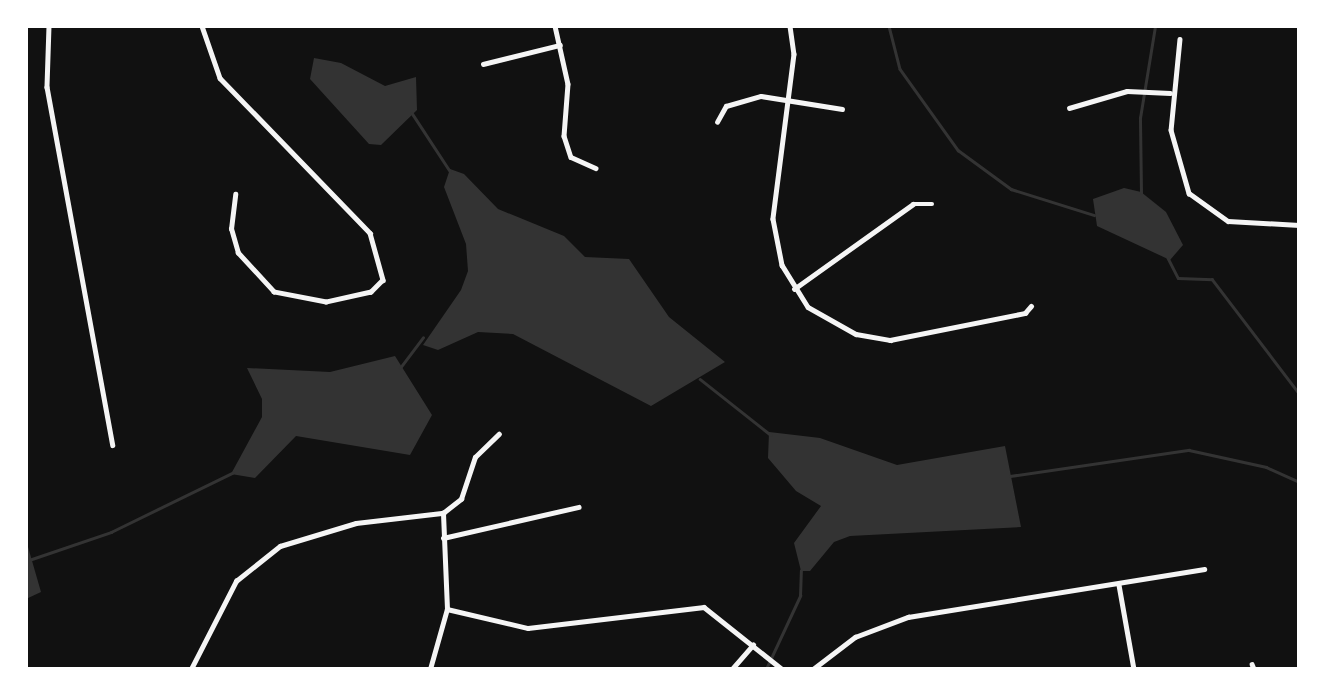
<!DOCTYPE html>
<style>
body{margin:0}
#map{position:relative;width:1325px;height:695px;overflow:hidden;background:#111;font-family:"Golos Text",sans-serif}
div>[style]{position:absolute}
.water>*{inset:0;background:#333}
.stream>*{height:2.5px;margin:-1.25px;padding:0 1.25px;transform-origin:1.25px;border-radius:1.25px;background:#333}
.minor>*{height:4.5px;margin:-2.25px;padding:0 2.25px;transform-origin:2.25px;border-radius:2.25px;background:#f5f5f5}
span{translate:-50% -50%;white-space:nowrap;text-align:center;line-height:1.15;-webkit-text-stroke:7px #fff;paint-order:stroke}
.frame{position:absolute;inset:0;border:28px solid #fff;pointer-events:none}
</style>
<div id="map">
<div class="water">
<i style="clip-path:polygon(314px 58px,341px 63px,385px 86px,416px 77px,417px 110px,381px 145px,369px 144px,310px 79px)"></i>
<i style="clip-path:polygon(450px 169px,464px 174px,498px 209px,564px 236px,585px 257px,629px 259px,669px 317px,725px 362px,651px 406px,513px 334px,478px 332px,438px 350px,423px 345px,461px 290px,468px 271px,466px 244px,444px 187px)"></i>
<i style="clip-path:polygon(1124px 188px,1141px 192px,1166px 212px,1183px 245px,1170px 260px,1097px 226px,1093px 199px)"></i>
<i style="clip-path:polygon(395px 356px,432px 415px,410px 455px,296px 436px,255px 478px,231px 474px,262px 417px,262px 399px,247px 368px,330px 372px)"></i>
<i style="clip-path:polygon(769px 432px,820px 438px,897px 465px,1005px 446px,1021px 527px,850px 536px,834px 542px,810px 571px,801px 571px,794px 543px,821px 506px,796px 491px,768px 458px)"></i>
<i style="clip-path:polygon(26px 540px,41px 592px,26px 599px)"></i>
</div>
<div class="stream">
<i style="left:889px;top:26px;width:44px;rotate:75.7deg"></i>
<i style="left:900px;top:69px;width:100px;rotate:54.4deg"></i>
<i style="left:958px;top:150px;width:66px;rotate:36.3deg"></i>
<i style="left:1011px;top:189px;width:87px;rotate:17.4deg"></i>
<i style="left:412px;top:113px;width:69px;rotate:56.8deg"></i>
<i style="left:1141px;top:193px;width:75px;rotate:-90.8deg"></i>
<i style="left:1140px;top:118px;width:93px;rotate:-80.7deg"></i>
<i style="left:1168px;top:258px;width:22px;rotate:63deg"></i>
<i style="left:1178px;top:278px;width:34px;rotate:2deg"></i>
<i style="left:1212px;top:279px;width:143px;rotate:52.7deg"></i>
<i style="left:400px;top:368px;width:38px;rotate:-53deg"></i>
<i style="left:700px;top:379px;width:90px;rotate:38.3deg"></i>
<i style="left:1010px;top:476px;width:181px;rotate:-8.3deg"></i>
<i style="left:1189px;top:450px;width:79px;rotate:12.4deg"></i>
<i style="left:1266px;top:467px;width:36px;rotate:24deg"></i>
<i style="left:26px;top:561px;width:90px;rotate:-18.8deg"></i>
<i style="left:111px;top:532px;width:135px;rotate:-26deg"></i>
<i style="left:766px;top:669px;width:81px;rotate:-65deg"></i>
<i style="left:800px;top:596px;width:25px;rotate:-88deg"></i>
</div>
<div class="minor">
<i style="left:49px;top:26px;width:61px;rotate:91.9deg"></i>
<i style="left:47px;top:87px;width:364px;rotate:79.6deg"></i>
<i style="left:202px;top:26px;width:55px;rotate:70.9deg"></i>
<i style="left:220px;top:78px;width:216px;rotate:45.9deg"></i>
<i style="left:370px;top:233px;width:49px;rotate:74.5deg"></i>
<i style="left:383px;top:280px;width:17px;rotate:135deg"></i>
<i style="left:371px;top:292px;width:46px;rotate:167.5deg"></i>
<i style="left:326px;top:302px;width:53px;rotate:-169.1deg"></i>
<i style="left:274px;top:292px;width:53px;rotate:-132.7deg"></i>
<i style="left:238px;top:253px;width:25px;rotate:-106deg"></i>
<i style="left:231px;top:229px;width:35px;rotate:-83deg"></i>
<i style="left:555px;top:26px;width:59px;rotate:77.4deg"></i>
<i style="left:568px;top:84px;width:52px;rotate:94.4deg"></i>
<i style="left:564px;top:136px;width:22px;rotate:72deg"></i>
<i style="left:571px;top:157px;width:27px;rotate:24deg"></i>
<i style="left:790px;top:26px;width:28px;rotate:82deg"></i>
<i style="left:794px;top:54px;width:166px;rotate:97.3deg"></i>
<i style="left:773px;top:219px;width:47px;rotate:78.9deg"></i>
<i style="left:782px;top:265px;width:49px;rotate:58.2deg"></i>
<i style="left:808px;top:307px;width:55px;rotate:29.4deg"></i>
<i style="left:856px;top:334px;width:35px;rotate:10deg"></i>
<i style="left:890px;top:340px;width:138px;rotate:-11.3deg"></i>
<i style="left:1025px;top:313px;width:9px;rotate:-49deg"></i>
<i style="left:1180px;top:39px;width:91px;rotate:95.6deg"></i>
<i style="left:1171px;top:130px;width:66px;rotate:74.1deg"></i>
<i style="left:1189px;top:193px;width:48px;rotate:35.7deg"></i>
<i style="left:1228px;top:221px;width:71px;rotate:3.2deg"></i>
<i style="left:483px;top:64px;width:79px;rotate:-13.9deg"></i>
<i style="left:1069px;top:108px;width:60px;rotate:-16.3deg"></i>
<i style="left:1127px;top:91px;width:43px;rotate:2.7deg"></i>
<i style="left:717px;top:122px;width:18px;rotate:-61deg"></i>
<i style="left:726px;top:106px;width:36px;rotate:-16deg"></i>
<i style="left:761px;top:96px;width:82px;rotate:9.1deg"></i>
<i style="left:794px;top:289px;width:146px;rotate:-35.5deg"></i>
<i style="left:913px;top:204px;width:19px"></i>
<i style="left:443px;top:513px;width:23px;rotate:-38deg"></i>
<i style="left:461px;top:499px;width:44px;rotate:-71.6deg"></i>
<i style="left:475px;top:457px;width:33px;rotate:-44deg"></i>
<i style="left:443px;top:538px;width:139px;rotate:-12.9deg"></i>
<i style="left:1119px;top:585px;width:85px;rotate:79.9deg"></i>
<i style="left:447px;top:609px;width:83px;rotate:13.2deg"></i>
<i style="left:528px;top:628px;width:177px;rotate:-6.8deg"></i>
<i style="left:704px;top:607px;width:100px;rotate:38.5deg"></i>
<i style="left:1252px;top:664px;width:5px;rotate:68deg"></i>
<i style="left:191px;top:669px;width:99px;rotate:-62.9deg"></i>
<i style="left:236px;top:581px;width:56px;rotate:-38.5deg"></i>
<i style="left:280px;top:546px;width:79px;rotate:-16.8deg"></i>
<i style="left:356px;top:523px;width:88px;rotate:-6.6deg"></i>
<i style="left:430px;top:669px;width:62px;rotate:-74.2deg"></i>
<i style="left:447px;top:609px;width:96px;rotate:-92.4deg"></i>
<i style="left:732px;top:669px;width:32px;rotate:-49deg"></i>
<i style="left:813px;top:669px;width:53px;rotate:-37.3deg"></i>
<i style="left:855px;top:637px;width:57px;rotate:-20.7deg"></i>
<i style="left:908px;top:617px;width:300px;rotate:-9.2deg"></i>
</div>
<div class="frame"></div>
</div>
